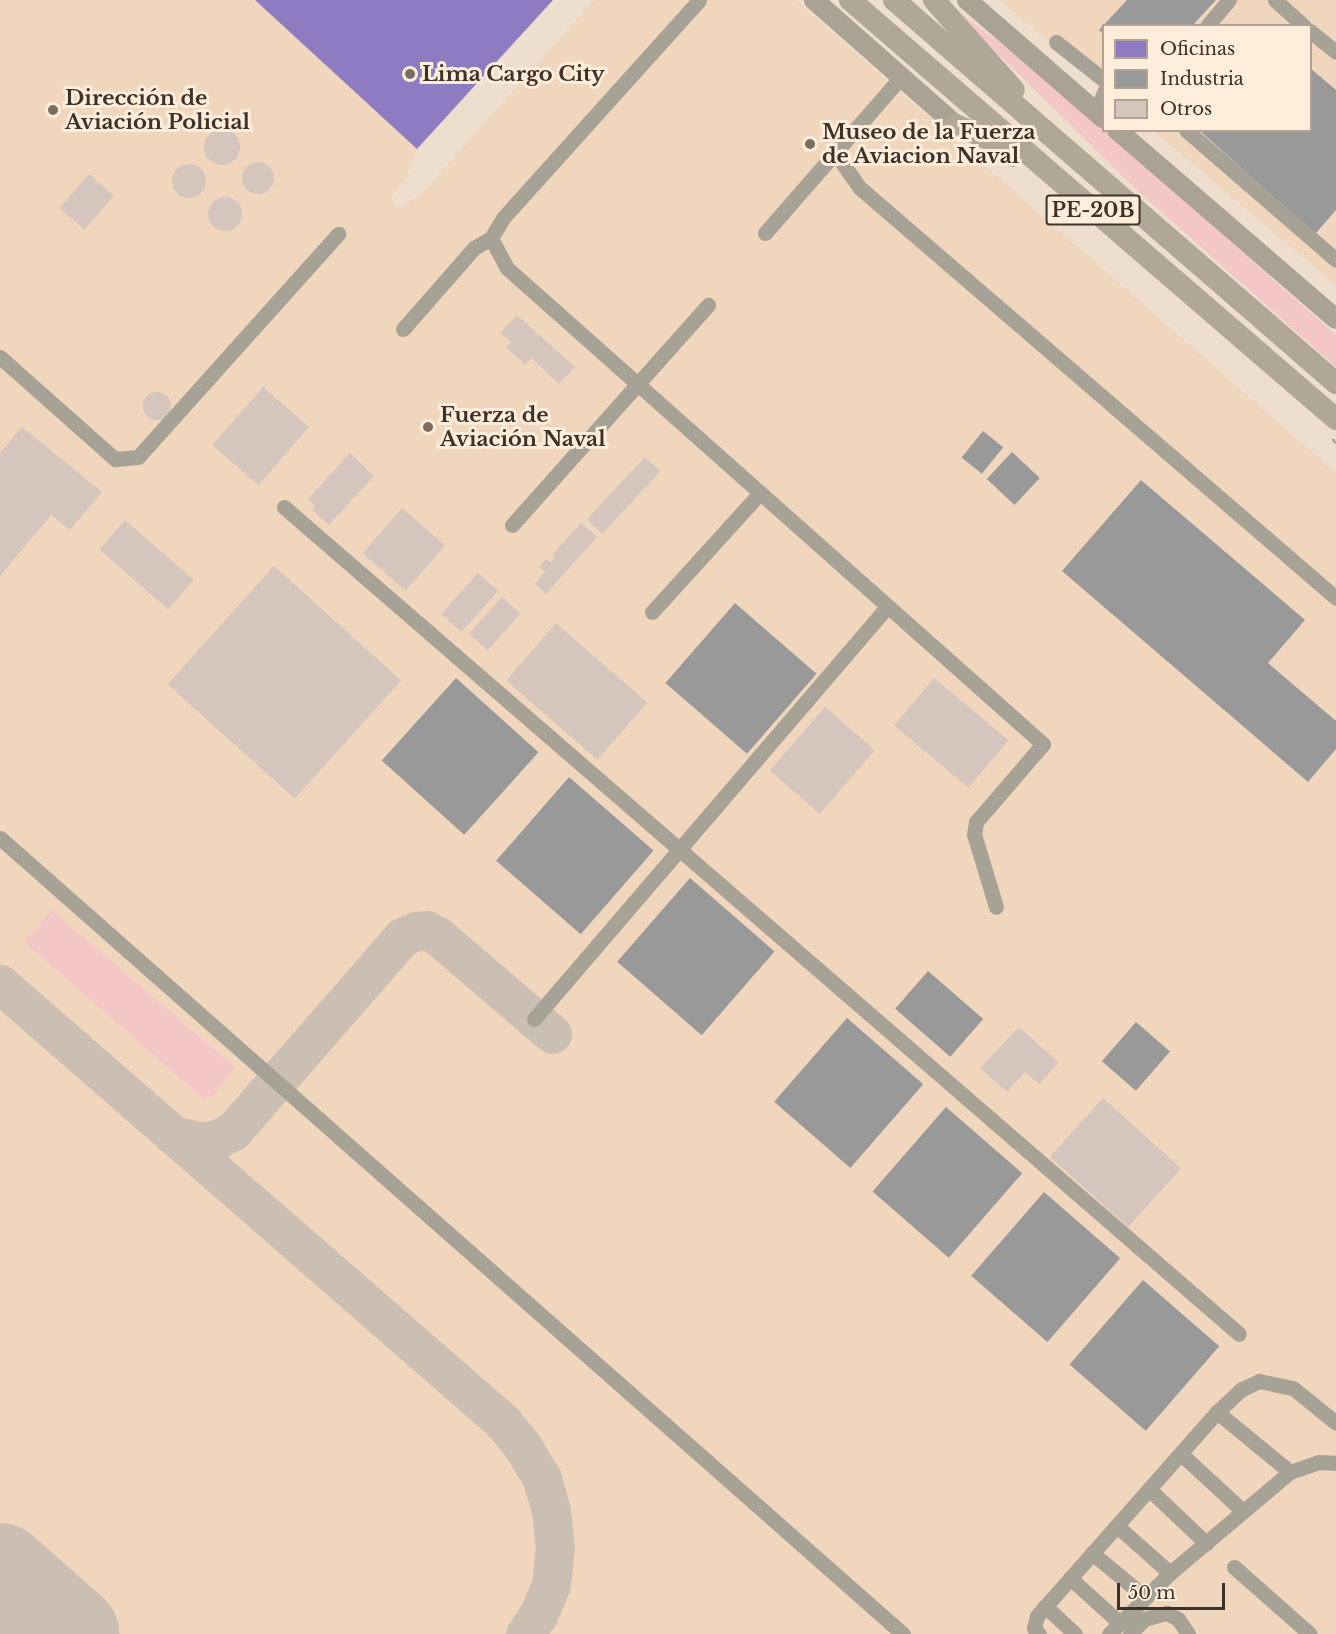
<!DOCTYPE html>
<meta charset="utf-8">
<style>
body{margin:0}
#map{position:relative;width:1336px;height:1634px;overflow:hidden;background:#eddece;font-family:"Libre Baskerville",serif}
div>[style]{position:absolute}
.built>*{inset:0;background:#f0d6bc}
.green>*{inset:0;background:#f3c7c5}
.offices>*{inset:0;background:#8e7cc3}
.industry>*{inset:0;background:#999;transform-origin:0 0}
.taxiway>*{height:39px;margin:-19.5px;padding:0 19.5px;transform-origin:19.5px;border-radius:19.5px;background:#cabfb2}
.runway>*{height:98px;margin:-49px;padding:0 49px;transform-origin:49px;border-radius:49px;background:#cabfb2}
.building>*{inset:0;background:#d4c6bc;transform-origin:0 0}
.round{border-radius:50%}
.path>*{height:2px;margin-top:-1px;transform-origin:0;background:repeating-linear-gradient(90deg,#a59f94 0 3px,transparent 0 6px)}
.minor>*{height:15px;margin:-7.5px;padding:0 7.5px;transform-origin:7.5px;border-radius:7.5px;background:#a6a295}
.major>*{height:20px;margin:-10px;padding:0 10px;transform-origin:10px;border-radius:10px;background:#aaa292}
.highway>*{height:22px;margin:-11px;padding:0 11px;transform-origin:11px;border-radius:11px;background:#b1a797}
.dots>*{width:16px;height:16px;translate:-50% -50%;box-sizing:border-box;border:3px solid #ffeddc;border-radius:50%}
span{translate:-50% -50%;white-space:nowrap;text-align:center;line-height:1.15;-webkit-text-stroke:6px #ffeddc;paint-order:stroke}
.shield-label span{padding:2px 4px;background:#ffeddc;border:2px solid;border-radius:4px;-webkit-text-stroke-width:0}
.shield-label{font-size:20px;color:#3d3227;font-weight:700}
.poi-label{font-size:21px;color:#3d3227;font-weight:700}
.left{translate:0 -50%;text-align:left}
.legend{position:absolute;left:1102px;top:24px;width:210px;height:108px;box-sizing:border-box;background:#ffeddc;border:2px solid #b1a294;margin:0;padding:8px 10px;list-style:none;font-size:18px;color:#3d3227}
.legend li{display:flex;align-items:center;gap:12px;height:30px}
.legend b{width:30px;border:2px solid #b1a294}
.scale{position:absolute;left:1117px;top:1583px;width:108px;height:27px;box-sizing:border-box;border:3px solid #3d3227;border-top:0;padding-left:8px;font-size:18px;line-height:21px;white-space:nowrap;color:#3d3227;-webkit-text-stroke:4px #ffeddc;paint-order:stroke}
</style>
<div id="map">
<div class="built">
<i style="clip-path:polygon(0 0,553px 0,417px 149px,405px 179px,390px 198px,399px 210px,425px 190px,594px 0,795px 0,1336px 473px,1336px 1634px,0 1634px)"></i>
<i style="clip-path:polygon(1000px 0,1336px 0,1336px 285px,1154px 131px,1310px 130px,1310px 26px,1104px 26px,1103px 88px)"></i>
</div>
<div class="green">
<i style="clip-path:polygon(945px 2px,1030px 65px,1336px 335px,1336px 367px,1139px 192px)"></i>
<i style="clip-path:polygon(52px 910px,235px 1067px,213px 1096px,203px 1099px,24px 942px)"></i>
</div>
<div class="offices">
<i style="clip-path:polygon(255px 0,553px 0,417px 149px)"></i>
</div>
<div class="industry">
<i style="clip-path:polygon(1127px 0,1216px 0,1192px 26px,1104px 26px,1104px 34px,1099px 30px)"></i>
<i style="clip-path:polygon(1310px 68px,1336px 90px,1336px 210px,1315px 234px,1199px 130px,1310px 130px)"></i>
<i style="left:983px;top:431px;width:26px;height:34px;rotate:39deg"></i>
<i style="left:1012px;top:452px;width:38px;height:37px;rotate:43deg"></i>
<i style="clip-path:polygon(1141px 480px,1305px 620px,1268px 663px,1336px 721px,1336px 749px,1308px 782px,1062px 571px)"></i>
<i style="left:735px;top:603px;width:108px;height:106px;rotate:41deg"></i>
<i style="left:456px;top:678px;width:111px;height:111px;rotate:42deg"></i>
<i style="left:569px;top:777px;width:112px;height:111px;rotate:41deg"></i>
<i style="left:690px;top:878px;width:112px;height:111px;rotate:41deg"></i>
<i style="left:928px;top:971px;width:73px;height:50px;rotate:41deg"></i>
<i style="left:847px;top:1018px;width:101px;height:111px;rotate:41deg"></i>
<i style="left:1136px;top:1022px;width:45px;height:52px;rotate:41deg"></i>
<i style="left:946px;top:1107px;width:101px;height:112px;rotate:41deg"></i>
<i style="left:1044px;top:1192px;width:101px;height:111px;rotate:41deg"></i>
<i style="left:1143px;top:1280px;width:101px;height:112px;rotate:41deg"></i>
</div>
<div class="taxiway">
<i style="left:0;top:984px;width:667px;rotate:41.05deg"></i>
<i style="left:503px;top:1422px;width:32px;rotate:51deg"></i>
<i style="left:523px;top:1447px;width:37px;rotate:59deg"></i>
<i style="left:542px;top:1479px;width:32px;rotate:74deg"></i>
<i style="left:551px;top:1510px;width:37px;rotate:84deg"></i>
<i style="left:555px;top:1547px;width:38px;rotate:96deg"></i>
<i style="left:551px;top:1585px;width:33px;rotate:113deg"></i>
<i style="left:538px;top:1615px;width:23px;rotate:124deg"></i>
<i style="left:173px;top:1135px;width:29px;rotate:14deg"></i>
<i style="left:201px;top:1142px;width:17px;rotate:-10deg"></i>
<i style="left:218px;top:1139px;width:17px;rotate:-28deg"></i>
<i style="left:233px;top:1131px;width:257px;rotate:-48.9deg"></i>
<i style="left:402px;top:937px;width:15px;rotate:-23deg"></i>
<i style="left:416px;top:931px;width:10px;rotate:-6deg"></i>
<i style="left:426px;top:930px;width:15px;rotate:28deg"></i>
<i style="left:439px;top:937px;width:149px;rotate:40.6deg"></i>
</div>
<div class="runway">
<i style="left:0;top:1572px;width:94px;rotate:41.5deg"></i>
</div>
<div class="building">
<i class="round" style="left:204px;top:129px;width:36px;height:36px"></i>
<i class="round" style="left:242px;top:162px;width:32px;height:32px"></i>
<i class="round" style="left:172px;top:164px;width:34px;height:34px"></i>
<i style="left:89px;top:174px;width:33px;height:45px;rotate:41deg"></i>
<i class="round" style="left:208px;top:197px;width:34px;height:34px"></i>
<i style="clip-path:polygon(517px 315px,575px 367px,559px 384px,531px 358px,525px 365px,506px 347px,511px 342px,500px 333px)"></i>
<i style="left:263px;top:387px;width:61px;height:77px;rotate:41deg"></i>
<i class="round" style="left:143px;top:392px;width:28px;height:28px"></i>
<i style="clip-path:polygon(22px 427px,102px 492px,70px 530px,51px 515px,0 576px,0 453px)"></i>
<i style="clip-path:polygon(350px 453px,374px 476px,329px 525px,312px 510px,315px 506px,308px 499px)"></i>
<i style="left:645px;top:457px;width:21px;height:85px;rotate:43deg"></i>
<i style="left:402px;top:508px;width:57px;height:60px;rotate:41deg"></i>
<i style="left:125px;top:520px;width:91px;height:39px;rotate:41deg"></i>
<i style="clip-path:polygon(581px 523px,597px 537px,546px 594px,535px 584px,545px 572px,539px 567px,546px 559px,551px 562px,555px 557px,552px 555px)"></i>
<i style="left:274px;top:566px;width:171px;height:159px;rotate:42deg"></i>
<i style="left:478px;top:573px;width:27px;height:55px;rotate:42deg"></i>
<i style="left:502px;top:597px;width:25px;height:49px;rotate:42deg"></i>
<i style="left:556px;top:623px;width:121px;height:76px;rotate:41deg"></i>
<i style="left:934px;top:678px;width:97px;height:62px;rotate:40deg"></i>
<i style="left:825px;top:707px;width:66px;height:84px;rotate:41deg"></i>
<i style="clip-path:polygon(1019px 1027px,1059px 1063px,1039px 1084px,1025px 1072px,1007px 1092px,980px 1068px)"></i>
<i style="left:1103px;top:1098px;width:105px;height:79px;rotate:42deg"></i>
</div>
<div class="path">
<i style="left:1336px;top:443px;width:5px;rotate:-143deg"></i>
<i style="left:1332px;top:440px;width:4px"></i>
</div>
<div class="minor">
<i style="left:1275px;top:0;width:39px;rotate:42deg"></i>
<i style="left:1207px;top:26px;width:34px;rotate:-50deg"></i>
<i style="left:1310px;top:31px;width:33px;rotate:39deg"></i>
<i style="left:1056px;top:42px;width:61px;rotate:38.4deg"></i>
<i style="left:1096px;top:112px;width:22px;rotate:-68deg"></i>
<i style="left:1186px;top:130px;width:198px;rotate:40.9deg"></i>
<i style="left:839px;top:148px;width:16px;rotate:76deg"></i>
<i style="left:843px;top:164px;width:29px;rotate:55deg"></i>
<i style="left:860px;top:188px;width:628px;rotate:40.74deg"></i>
<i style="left:765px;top:233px;width:207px;rotate:-48.9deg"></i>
<i style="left:491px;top:238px;width:34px;rotate:62deg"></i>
<i style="left:507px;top:268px;width:717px;rotate:41.61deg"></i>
<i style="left:1043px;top:744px;width:103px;rotate:130.7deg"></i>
<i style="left:976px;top:822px;width:12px;rotate:99deg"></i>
<i style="left:974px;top:834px;width:76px;rotate:73.2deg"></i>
<i style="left:403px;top:329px;width:108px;rotate:-48.8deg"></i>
<i style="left:474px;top:248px;width:20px;rotate:-30deg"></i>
<i style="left:491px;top:238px;width:23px;rotate:-59deg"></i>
<i style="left:503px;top:218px;width:293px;rotate:-48deg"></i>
<i style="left:0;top:357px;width:154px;rotate:41.6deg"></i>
<i style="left:115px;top:459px;width:23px;rotate:-5deg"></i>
<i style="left:138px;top:457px;width:300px;rotate:-48.1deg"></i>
<i style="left:284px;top:507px;width:1263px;rotate:40.89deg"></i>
<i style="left:512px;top:525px;width:295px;rotate:-48.3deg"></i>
<i style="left:652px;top:612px;width:159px;rotate:-47.8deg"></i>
<i style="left:0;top:838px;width:1204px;rotate:41.4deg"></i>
<i style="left:534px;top:1019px;width:543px;rotate:-49.41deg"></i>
<i style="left:1217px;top:1412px;width:94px;rotate:39.4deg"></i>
<i style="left:1181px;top:1454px;width:84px;rotate:42.6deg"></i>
<i style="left:1149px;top:1489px;width:79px;rotate:43.5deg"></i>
<i style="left:1117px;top:1526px;width:71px;rotate:41.6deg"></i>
<i style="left:1092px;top:1553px;width:67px;rotate:39.6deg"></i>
<i style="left:1234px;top:1567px;width:101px;rotate:41.4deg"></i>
<i style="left:1070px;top:1578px;width:67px;rotate:42deg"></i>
<i style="left:1045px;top:1606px;width:41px;rotate:43deg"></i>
<i style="left:1039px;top:1634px;width:8px;rotate:-130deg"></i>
<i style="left:1034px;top:1628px;width:12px;rotate:-76deg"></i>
<i style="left:1037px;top:1616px;width:272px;rotate:-48.6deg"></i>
<i style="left:1217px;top:1412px;width:34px;rotate:-43deg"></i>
<i style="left:1242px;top:1389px;width:19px;rotate:-25deg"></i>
<i style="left:1259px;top:1381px;width:35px;rotate:12deg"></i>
<i style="left:1293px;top:1388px;width:55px;rotate:39.1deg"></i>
<i style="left:1109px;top:1634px;width:86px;rotate:-45deg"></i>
<i style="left:1170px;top:1573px;width:157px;rotate:-40.1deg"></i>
<i style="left:1290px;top:1472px;width:31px;rotate:-19deg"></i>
<i style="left:1319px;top:1462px;width:17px;rotate:3deg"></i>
<i style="left:1130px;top:1634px;width:21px;rotate:-47deg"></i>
<i style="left:1144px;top:1619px;width:24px;rotate:-15deg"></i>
<i style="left:1167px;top:1613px;width:13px;rotate:29deg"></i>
<i style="left:1178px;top:1619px;width:18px;rotate:56deg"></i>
</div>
<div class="major">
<i style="left:814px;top:0;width:189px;rotate:41.4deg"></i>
<i style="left:967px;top:0;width:181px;rotate:41deg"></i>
<i style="left:1117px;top:130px;width:289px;rotate:40.8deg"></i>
</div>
<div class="highway">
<i style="left:850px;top:0;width:642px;rotate:40.77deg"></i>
<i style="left:894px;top:0;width:585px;rotate:40.91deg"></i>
<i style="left:934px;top:0;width:120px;rotate:48.4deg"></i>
<i style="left:956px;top:125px;width:43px;rotate:23.6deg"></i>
<i style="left:995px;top:142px;width:22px;rotate:39deg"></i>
</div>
<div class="dots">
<i style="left:410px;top:74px;background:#7b6e61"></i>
<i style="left:53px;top:110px;background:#7b6e61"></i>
<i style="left:810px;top:144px;background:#7b6e61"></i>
<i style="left:428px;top:427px;background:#7b6e61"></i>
</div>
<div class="shield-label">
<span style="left:1093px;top:210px">PE-20B</span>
</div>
<div class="poi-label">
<span class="left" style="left:422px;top:74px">Lima Cargo City</span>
<span class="left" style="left:65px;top:110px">Dirección de<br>Aviación Policial</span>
<span class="left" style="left:822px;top:144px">Museo de la Fuerza<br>de Aviacion Naval</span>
<span class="left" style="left:440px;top:427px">Fuerza de<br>Aviación Naval</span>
</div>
<ul class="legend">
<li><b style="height:16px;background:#8e7cc3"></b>Oficinas</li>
<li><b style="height:16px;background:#999"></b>Industria</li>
<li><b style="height:16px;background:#d4c6bc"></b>Otros</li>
</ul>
<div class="scale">50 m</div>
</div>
